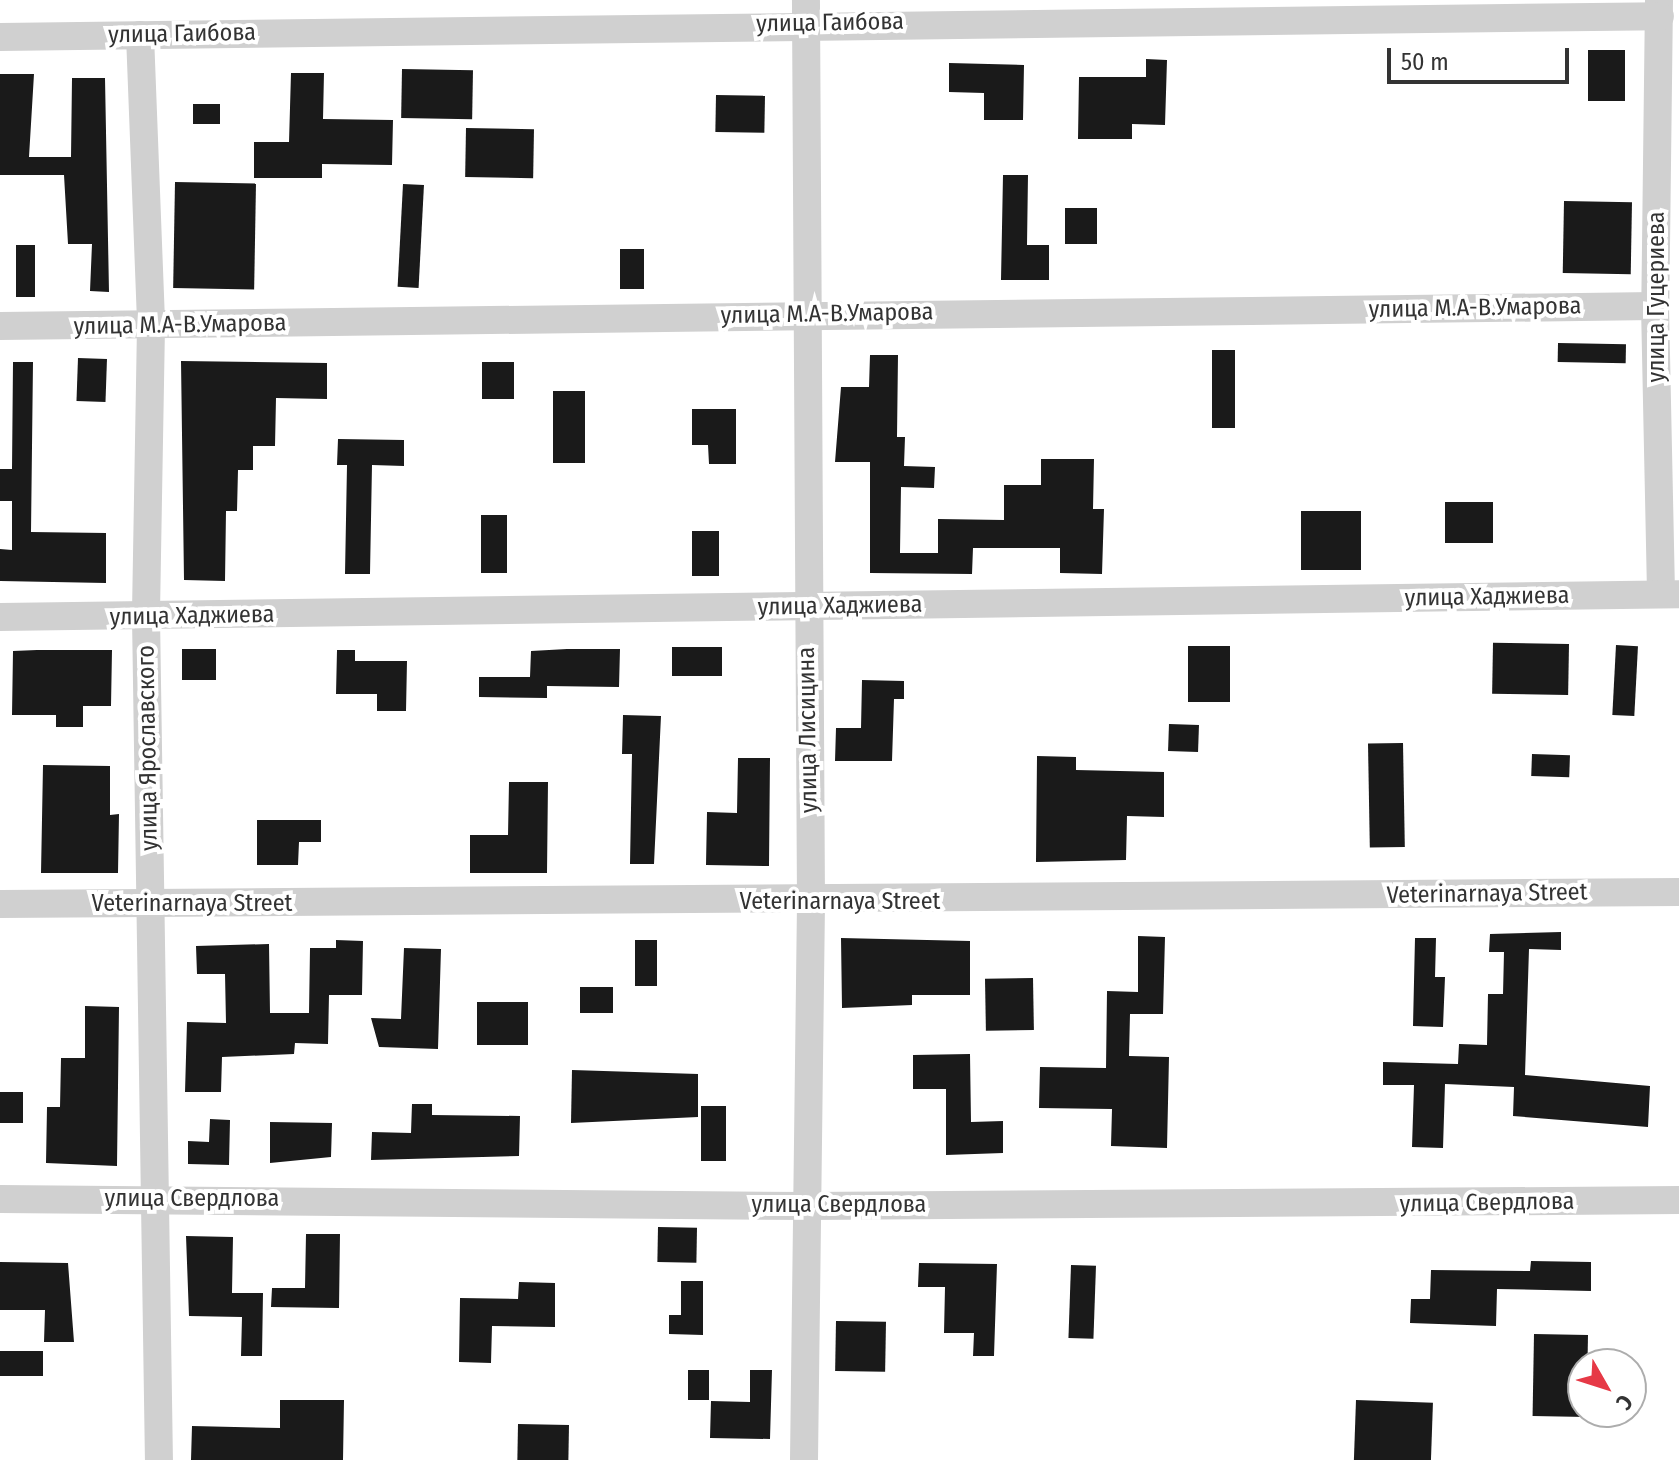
<!DOCTYPE html>
<meta charset="utf-8">
<style>
body{margin:0}
#map{position:relative;width:1679px;height:1460px;overflow:hidden;background:#fff;font-family:"Fira Sans Condensed",sans-serif}
div>[style]{position:absolute}
.building>*{inset:0;background:#1a1a1a;transform-origin:0 0}
.minor>*{height:28px;margin:-14px;padding:0 14px;transform-origin:14px;border-radius:14px;background:#d0d0d0}
span{translate:-50% -50%;white-space:nowrap;text-align:center;line-height:1.15;-webkit-text-stroke:8px #fff;paint-order:stroke}
.street-label{font-size:24px;color:#333}
.north{position:absolute;left:1567px;top:1348px;width:80px;height:80px;box-sizing:border-box;background:#fff;border:2px solid #adadad;border-radius:50%;rotate:129deg;font-size:22px;font-weight:700;line-height:32px;text-align:center;color:#333}
.north::after{content:'';display:block;margin:auto;width:28px;height:36px;background:#e63946;clip-path:polygon(50% 0,100% 100%,50% 72%,0 100%)}
.scale{position:absolute;left:1387px;top:48px;width:182px;height:36px;box-sizing:border-box;border:4px solid #333;border-top:0;padding-left:10px;font-size:24px;line-height:28px;white-space:nowrap;color:#333;-webkit-text-stroke:6px #fff;paint-order:stroke}
</style>
<div id="map">
<div class="building">
<i style="left:1588px;top:50px;width:37px;height:51px"></i>
<i style="clip-path:polygon(1146px 59px,1167px 60px,1165px 125px,1132px 124px,1132px 139px,1078px 139px,1079px 77px,1146px 77px)"></i>
<i style="clip-path:polygon(949px 63px,1024px 65px,1023px 120px,984px 120px,984px 93px,949px 92px)"></i>
<i style="left:402px;top:69px;width:71px;height:49px;rotate:1deg"></i>
<i style="clip-path:polygon(291px 73px,324px 73px,323px 119px,393px 120px,392px 165px,322px 164px,322px 178px,254px 178px,254px 142px,289px 142px)"></i>
<i style="clip-path:polygon(0 74px,34px 74px,29px 157px,71px 157px,72px 78px,105px 78px,109px 292px,90px 291px,92px 244px,68px 244px,64px 175px,0 175px)"></i>
<i style="left:716px;top:95px;width:49px;height:37px;rotate:1deg"></i>
<i style="left:193px;top:104px;width:27px;height:20px"></i>
<i style="left:466px;top:128px;width:68px;height:49px;rotate:1deg"></i>
<i style="clip-path:polygon(1003px 175px,1028px 175px,1027px 245px,1049px 245px,1049px 280px,1001px 280px)"></i>
<i style="left:175px;top:182px;width:81px;height:106px;rotate:1deg"></i>
<i style="left:403px;top:184px;width:21px;height:103px;rotate:3deg"></i>
<i style="left:1564px;top:201px;width:68px;height:72px;rotate:1deg"></i>
<i style="left:1065px;top:208px;width:32px;height:36px"></i>
<i style="left:16px;top:245px;width:19px;height:52px"></i>
<i style="left:620px;top:249px;width:24px;height:40px"></i>
<i style="left:1558px;top:343px;width:68px;height:19px;rotate:1deg"></i>
<i style="left:1212px;top:350px;width:23px;height:78px"></i>
<i style="clip-path:polygon(870px 355px,898px 355px,897px 437px,905px 437px,904px 466px,935px 467px,934px 488px,901px 487px,900px 553px,938px 553px,938px 519px,1004px 520px,1004px 485px,1041px 485px,1041px 459px,1094px 459px,1093px 509px,1104px 509px,1102px 574px,1060px 573px,1060px 548px,973px 548px,972px 574px,870px 573px,870px 462px,835px 462px,841px 387px,869px 387px)"></i>
<i style="left:78px;top:358px;width:29px;height:43px;rotate:2deg"></i>
<i style="clip-path:polygon(181px 361px,327px 363px,327px 399px,276px 398px,275px 446px,253px 446px,253px 470px,238px 470px,237px 511px,226px 511px,225px 581px,184px 580px)"></i>
<i style="clip-path:polygon(13px 362px,33px 362px,31px 532px,106px 533px,106px 583px,0 581px,0 549px,12px 550px,12px 501px,0 501px,0 469px,12px 469px)"></i>
<i style="left:482px;top:362px;width:32px;height:37px"></i>
<i style="left:553px;top:391px;width:32px;height:72px"></i>
<i style="clip-path:polygon(692px 409px,736px 409px,736px 464px,709px 464px,708px 445px,692px 445px)"></i>
<i style="clip-path:polygon(338px 439px,404px 440px,404px 466px,372px 465px,370px 574px,345px 574px,347px 465px,337px 465px)"></i>
<i style="left:1445px;top:502px;width:48px;height:41px"></i>
<i style="left:1301px;top:511px;width:60px;height:59px"></i>
<i style="left:481px;top:515px;width:26px;height:58px"></i>
<i style="left:692px;top:531px;width:27px;height:45px"></i>
<i style="left:1569px;top:644px;width:51px;height:76px;rotate:91deg"></i>
<i style="left:1616px;top:645px;width:22px;height:70px;rotate:3deg"></i>
<i style="left:1188px;top:646px;width:42px;height:56px"></i>
<i style="left:722px;top:647px;width:29px;height:50px;rotate:90deg"></i>
<i style="left:182px;top:649px;width:34px;height:31px"></i>
<i style="clip-path:polygon(567px 649px,620px 649px,619px 687px,547px 686px,547px 698px,479px 697px,479px 677px,530px 677px,531px 651px)"></i>
<i style="clip-path:polygon(37px 650px,112px 650px,111px 706px,83px 706px,83px 727px,56px 727px,56px 715px,12px 715px,13px 651px)"></i>
<i style="clip-path:polygon(337px 650px,355px 650px,355px 661px,407px 661px,406px 711px,377px 711px,377px 694px,336px 694px)"></i>
<i style="clip-path:polygon(862px 680px,904px 681px,904px 699px,894px 699px,892px 761px,835px 761px,836px 728px,861px 728px)"></i>
<i style="clip-path:polygon(623px 715px,661px 716px,654px 864px,630px 864px,632px 754px,622px 754px)"></i>
<i style="left:1169px;top:724px;width:30px;height:27px;rotate:2deg"></i>
<i style="left:1403px;top:743px;width:104px;height:35px;rotate:89deg"></i>
<i style="left:1532px;top:754px;width:38px;height:22px;rotate:2deg"></i>
<i style="clip-path:polygon(1037px 756px,1076px 757px,1076px 770px,1164px 772px,1164px 817px,1127px 816px,1126px 860px,1036px 862px)"></i>
<i style="clip-path:polygon(738px 758px,770px 758px,769px 866px,706px 865px,707px 812px,737px 813px)"></i>
<i style="clip-path:polygon(43px 765px,110px 766px,110px 815px,119px 814px,118px 873px,41px 873px)"></i>
<i style="clip-path:polygon(509px 782px,548px 782px,547px 873px,470px 873px,470px 835px,508px 835px)"></i>
<i style="clip-path:polygon(257px 820px,321px 820px,321px 842px,299px 842px,298px 865px,257px 865px)"></i>
<i style="clip-path:polygon(1561px 932px,1561px 950px,1529px 949px,1525px 1075px,1650px 1086px,1648px 1127px,1513px 1116px,1514px 1087px,1445px 1084px,1443px 1148px,1412px 1147px,1414px 1085px,1383px 1085px,1383px 1062px,1458px 1064px,1459px 1044px,1487px 1045px,1488px 994px,1503px 994px,1504px 952px,1489px 952px,1490px 934px)"></i>
<i style="clip-path:polygon(1138px 936px,1165px 937px,1163px 1014px,1130px 1014px,1129px 1056px,1169px 1057px,1167px 1148px,1111px 1146px,1112px 1109px,1039px 1108px,1040px 1067px,1106px 1068px,1107px 991px,1138px 992px)"></i>
<i style="clip-path:polygon(841px 938px,970px 941px,970px 995px,912px 995px,912px 1005px,842px 1008px)"></i>
<i style="clip-path:polygon(1415px 938px,1436px 938px,1435px 977px,1445px 977px,1443px 1027px,1413px 1026px)"></i>
<i style="clip-path:polygon(336px 940px,363px 941px,362px 995px,329px 995px,328px 1044px,295px 1043px,294px 1054px,222px 1057px,221px 1092px,185px 1092px,187px 1022px,226px 1023px,225px 974px,197px 974px,196px 946px,269px 944px,270px 1013px,309px 1013px,310px 948px,336px 948px)"></i>
<i style="left:635px;top:940px;width:22px;height:46px"></i>
<i style="clip-path:polygon(404px 948px,441px 949px,438px 1049px,379px 1047px,371px 1018px,401px 1019px)"></i>
<i style="left:1033px;top:978px;width:52px;height:48px;rotate:89deg"></i>
<i style="left:580px;top:987px;width:33px;height:26px"></i>
<i style="left:477px;top:1002px;width:51px;height:43px"></i>
<i style="clip-path:polygon(85px 1006px,119px 1007px,117px 1166px,46px 1163px,47px 1107px,60px 1107px,61px 1058px,85px 1058px)"></i>
<i style="clip-path:polygon(970px 1054px,971px 1122px,1003px 1121px,1003px 1153px,946px 1155px,946px 1089px,913px 1089px,913px 1055px)"></i>
<i style="clip-path:polygon(572px 1070px,698px 1074px,698px 1117px,571px 1123px)"></i>
<i style="left:0;top:1092px;width:23px;height:31px"></i>
<i style="clip-path:polygon(412px 1104px,432px 1104px,432px 1115px,520px 1116px,519px 1156px,371px 1160px,372px 1132px,411px 1133px)"></i>
<i style="left:701px;top:1106px;width:25px;height:55px"></i>
<i style="clip-path:polygon(210px 1119px,230px 1120px,229px 1165px,188px 1164px,188px 1141px,209px 1142px)"></i>
<i style="clip-path:polygon(270px 1122px,332px 1123px,331px 1157px,270px 1163px)"></i>
<i style="left:658px;top:1227px;width:39px;height:35px;rotate:1deg"></i>
<i style="clip-path:polygon(306px 1234px,340px 1234px,339px 1308px,271px 1307px,272px 1288px,305px 1288px)"></i>
<i style="clip-path:polygon(186px 1236px,233px 1237px,232px 1293px,263px 1293px,262px 1356px,241px 1356px,242px 1317px,189px 1316px)"></i>
<i style="clip-path:polygon(1531px 1261px,1591px 1262px,1591px 1291px,1497px 1289px,1496px 1326px,1410px 1323px,1411px 1299px,1430px 1299px,1431px 1270px,1530px 1271px)"></i>
<i style="clip-path:polygon(0 1262px,68px 1263px,74px 1342px,44px 1342px,45px 1310px,0 1310px)"></i>
<i style="clip-path:polygon(919px 1263px,997px 1264px,994px 1356px,973px 1356px,974px 1333px,944px 1333px,945px 1287px,918px 1287px)"></i>
<i style="left:1071px;top:1265px;width:25px;height:73px;rotate:2deg"></i>
<i style="clip-path:polygon(681px 1281px,703px 1281px,703px 1335px,669px 1334px,669px 1315px,681px 1315px)"></i>
<i style="clip-path:polygon(519px 1282px,555px 1283px,555px 1327px,492px 1326px,491px 1363px,459px 1362px,460px 1298px,518px 1299px)"></i>
<i style="left:836px;top:1321px;width:50px;height:50px;rotate:1deg"></i>
<i style="left:1534px;top:1334px;width:54px;height:82px;rotate:1deg"></i>
<i style="left:0;top:1351px;width:43px;height:25px"></i>
<i style="left:688px;top:1370px;width:21px;height:30px"></i>
<i style="clip-path:polygon(750px 1370px,772px 1370px,770px 1439px,710px 1438px,711px 1401px,750px 1402px)"></i>
<i style="clip-path:polygon(280px 1400px,344px 1400px,343px 1460px,191px 1460px,192px 1426px,280px 1428px)"></i>
<i style="left:1356px;top:1400px;width:77px;height:60px;rotate:2deg"></i>
<i style="left:518px;top:1424px;width:51px;height:36px;rotate:1deg"></i>
</div>
<div class="minor">
<i style="left:1659px;top:0;width:306px;rotate:90.7deg"></i>
<i style="left:1655px;top:306px;width:288px;rotate:88.8deg"></i>
<i style="left:140px;top:35px;width:291px;rotate:87.8deg"></i>
<i style="left:151px;top:326px;width:291px;rotate:91deg"></i>
<i style="left:146px;top:617px;width:843px;rotate:89.12deg"></i>
<i style="left:0;top:37px;width:1660px;rotate:-0.72deg"></i>
<i style="left:0;top:326px;width:1655px;rotate:-0.69deg"></i>
<i style="left:0;top:617px;width:1679px;rotate:-0.78deg"></i>
<i style="left:0;top:904px;width:1679px;rotate:-0.41deg"></i>
<i style="left:0;top:1199px;width:808px;rotate:0.5deg"></i>
<i style="left:808px;top:1206px;width:871px;rotate:-0.39deg"></i>
<i style="left:804px;top:1460px;width:557px;rotate:-89.28deg"></i>
<i style="left:811px;top:903px;width:903px;rotate:-90.32deg"></i>
</div>
<div class="street-label">
<span style="left:830px;top:23px;rotate:-1deg">улица Гаибова</span>
<span style="left:182px;top:34px;rotate:-1deg">улица Гаибова</span>
<span style="left:1657px;top:297px;rotate:-90deg">улица Гуцериева</span>
<span style="left:1475px;top:308px;rotate:-1deg">улица М.А-В.Умарова</span>
<span style="left:827px;top:314px;rotate:-1deg">улица М.А-В.Умарова</span>
<span style="left:180px;top:325px;rotate:-1deg">улица М.А-В.Умарова</span>
<span style="left:1487px;top:597px;rotate:-1deg">улица Хаджиева</span>
<span style="left:840px;top:606px;rotate:-1deg">улица Хаджиева</span>
<span style="left:192px;top:616px;rotate:-1deg">улица Хаджиева</span>
<span style="left:808px;top:730px;rotate:-91deg">улица Лисицина</span>
<span style="left:148px;top:748px;rotate:-91deg">улица Ярославского</span>
<span style="left:1487px;top:894px;rotate:-1deg">Veterinarnaya Street</span>
<span style="left:840px;top:902px">Veterinarnaya Street</span>
<span style="left:192px;top:904px">Veterinarnaya Street</span>
<span style="left:192px;top:1199px">улица Свердлова</span>
<span style="left:1487px;top:1203px;rotate:-1deg">улица Свердлова</span>
<span style="left:839px;top:1205px">улица Свердлова</span>
</div>
<div class="north">С</div>
<div class="scale">50 m</div>
</div>
